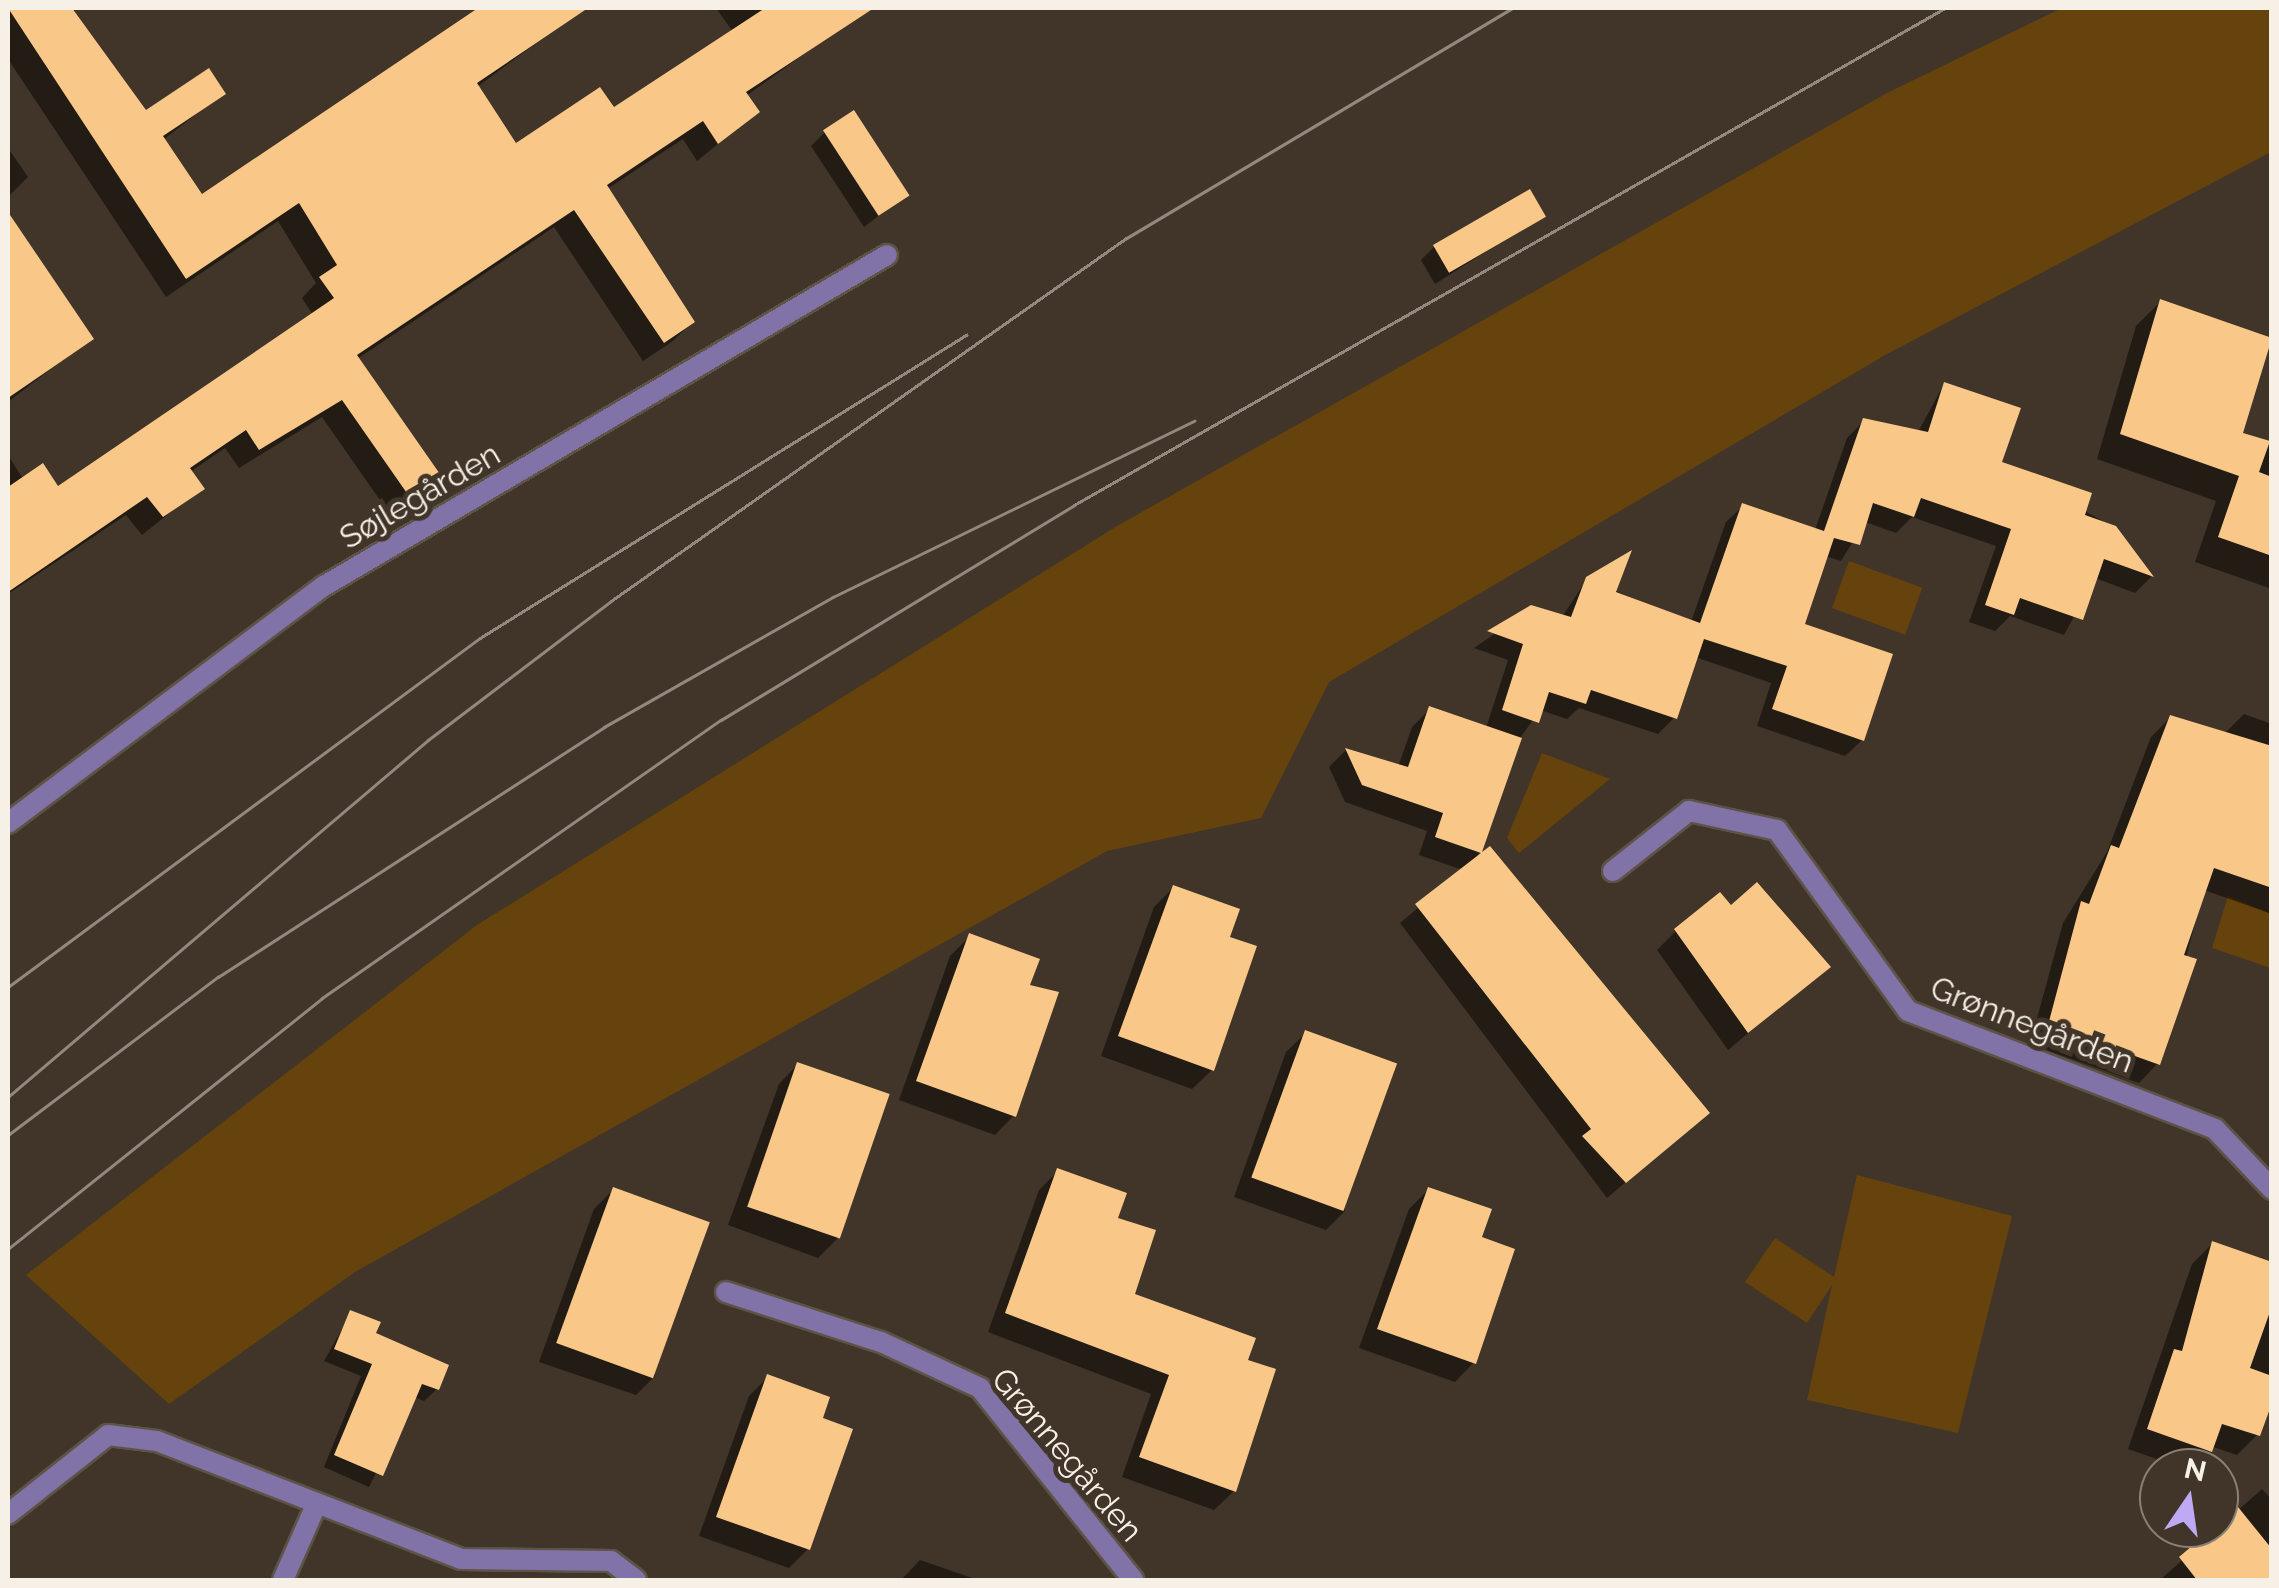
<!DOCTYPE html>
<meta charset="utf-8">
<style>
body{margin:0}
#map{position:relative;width:2279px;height:1588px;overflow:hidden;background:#403528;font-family:Raleway,sans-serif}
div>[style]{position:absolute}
.green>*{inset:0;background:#66430c;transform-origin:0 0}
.shadow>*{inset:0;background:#0007}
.building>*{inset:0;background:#f9c788;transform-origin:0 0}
.roads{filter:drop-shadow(2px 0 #5d5347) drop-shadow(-2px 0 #5d5347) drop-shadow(0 2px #5d5347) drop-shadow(0 -2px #5d5347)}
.minor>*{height:20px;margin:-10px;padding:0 10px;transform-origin:10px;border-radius:10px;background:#8172a7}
.tram>*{height:2.5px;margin:-1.25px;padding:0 1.25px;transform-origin:1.25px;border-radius:1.25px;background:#92897e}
span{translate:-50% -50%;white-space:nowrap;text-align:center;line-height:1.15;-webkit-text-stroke:10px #403528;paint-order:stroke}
.street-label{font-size:32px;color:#f7f0e7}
.frame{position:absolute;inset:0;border:10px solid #f7f0e7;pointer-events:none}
.north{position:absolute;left:2139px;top:1448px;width:100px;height:100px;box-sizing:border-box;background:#403528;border:2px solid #898074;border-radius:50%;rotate:13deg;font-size:28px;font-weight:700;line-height:40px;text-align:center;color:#f7f0e7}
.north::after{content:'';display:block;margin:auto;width:35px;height:45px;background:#bea9f4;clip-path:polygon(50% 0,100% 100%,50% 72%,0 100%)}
</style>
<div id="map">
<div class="green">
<i style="clip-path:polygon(2062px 8px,2271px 8px,2271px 152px,1887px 354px,1329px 682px,1261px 818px,1107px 851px,355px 1272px,169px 1404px,26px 1275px,477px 925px,1117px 526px,1887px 93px)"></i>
<i style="left:1849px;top:561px;width:78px;height:50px;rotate:20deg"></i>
<i style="clip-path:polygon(1542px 753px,1610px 779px,1519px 853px,1507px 838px)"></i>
<i style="clip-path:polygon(2228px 896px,2271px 914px,2271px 968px,2212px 948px)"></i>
<i style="clip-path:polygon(1857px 1175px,2012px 1216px,1958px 1433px,1807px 1400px,1832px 1285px,1807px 1323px,1745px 1282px,1775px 1238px,1834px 1277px)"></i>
</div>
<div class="shadow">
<i style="clip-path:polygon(8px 8px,71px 8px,145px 114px,222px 94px,163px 140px,201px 198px,482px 8px,579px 11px,477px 87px,515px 147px,614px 111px,733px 32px,716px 8px,849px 8px,855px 17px,746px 96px,757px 112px,697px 161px,683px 139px,607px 189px,692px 322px,673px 341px,643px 361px,554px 227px,357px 359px,439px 477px,391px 516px,322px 417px,239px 468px,225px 448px,190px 472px,201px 488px,142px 535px,126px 515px,8px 594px,8px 455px,23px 479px,57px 489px,313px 315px,302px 298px,316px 283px,278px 221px,166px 297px,8px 59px)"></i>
<i style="clip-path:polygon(825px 132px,907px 194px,864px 227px,811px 146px)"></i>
<i style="clip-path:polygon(8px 148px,28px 177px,8px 197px)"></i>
<i style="clip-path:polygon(1542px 216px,1435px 284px,1421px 260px,1435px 246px)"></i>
<i style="clip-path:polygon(8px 217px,91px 338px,8px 402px)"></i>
<i style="clip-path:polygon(2161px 301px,2240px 434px,2272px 445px,2272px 589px,2195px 562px,2216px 501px,2097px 459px,2136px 326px)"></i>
<i style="clip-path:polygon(1944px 384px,1999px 463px,2115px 528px,2151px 577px,2135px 593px,2095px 578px,2064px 635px,2010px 616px,1995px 631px,1969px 622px,1996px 546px,1912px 517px,1896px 533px,1865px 522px,1841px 561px,1825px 556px,1802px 626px,1862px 740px,1845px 756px,1757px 726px,1771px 683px,1695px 657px,1675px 717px,1658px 734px,1579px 708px,1567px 719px,1540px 710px,1520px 738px,1476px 860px,1707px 1113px,1607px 1198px,1400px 923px,1463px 870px,1419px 855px,1427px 831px,1345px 802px,1329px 767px,1346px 750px,1398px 767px,1412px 727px,1430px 709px,1486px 728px,1508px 660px,1474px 648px,1532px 608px,1562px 617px,1587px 579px,1691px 622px,1726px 522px,1743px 506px,1815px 530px,1847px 438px,1864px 421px,1918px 432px)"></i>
<i style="clip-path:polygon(2244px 714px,2272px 724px,2272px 914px,2204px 890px,2158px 1063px,2139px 1083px,2030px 1044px,2063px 923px,2107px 852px,2151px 737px,2170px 718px,2225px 733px)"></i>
<i style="clip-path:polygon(1173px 888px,1226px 939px,1212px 1070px,1192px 1089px,1101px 1056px,1154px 907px)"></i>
<i style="clip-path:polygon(1730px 909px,1827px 967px,1728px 1050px,1657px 950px,1676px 931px)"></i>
<i style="clip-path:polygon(970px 936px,1027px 987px,1014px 1115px,995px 1135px,899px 1100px,950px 956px)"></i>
<i style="clip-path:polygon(1306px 1033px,1345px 1211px,1326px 1230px,1234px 1197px,1286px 1052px)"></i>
<i style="clip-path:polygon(798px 1064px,837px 1239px,818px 1258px,728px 1225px,779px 1084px)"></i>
<i style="clip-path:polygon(1058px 1171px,1132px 1296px,1245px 1362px,1234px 1491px,1214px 1510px,1122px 1477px,1151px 1394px,988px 1332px,1039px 1190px)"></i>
<i style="clip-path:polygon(613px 1190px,655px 1376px,636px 1395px,539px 1362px,594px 1209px)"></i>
<i style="clip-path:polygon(1428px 1190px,1479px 1239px,1474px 1362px,1455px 1382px,1359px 1348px,1409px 1209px)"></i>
<i style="clip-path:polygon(2212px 1244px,2272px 1300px,2272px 1395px,2257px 1435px,2237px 1455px,2213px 1447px,2183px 1468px,2128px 1449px,2192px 1264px)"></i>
<i style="clip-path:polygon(351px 1313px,437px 1389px,424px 1401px,414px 1397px,369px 1487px,324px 1467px,361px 1376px,324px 1361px)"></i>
<i style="clip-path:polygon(768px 1377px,819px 1420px,808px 1549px,789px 1568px,699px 1536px,749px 1396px)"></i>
<i style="clip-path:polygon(2262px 1489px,2272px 1500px,2272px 1580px,2161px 1579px)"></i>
<i style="clip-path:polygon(920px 1560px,978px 1580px,901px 1580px)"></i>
</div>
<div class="building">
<i style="clip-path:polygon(8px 8px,72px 8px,146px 110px,209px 68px,226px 94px,163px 136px,202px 194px,478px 8px,588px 8px,477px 83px,516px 143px,600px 87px,614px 107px,765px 8px,874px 8px,746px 92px,760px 112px,718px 144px,703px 121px,607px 185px,695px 322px,664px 343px,574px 210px,357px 355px,442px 477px,411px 499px,342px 400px,259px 450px,246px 430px,190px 468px,205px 489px,163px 517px,147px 497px,8px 592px,8px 487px,43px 463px,58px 486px,334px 298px,319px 277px,337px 265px,299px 203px,186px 279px)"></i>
<i style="left:854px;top:110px;width:102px;height:37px;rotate:57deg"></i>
<i style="left:1530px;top:189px;width:32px;height:112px;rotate:60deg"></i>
<i style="clip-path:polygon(8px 212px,94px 339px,8px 398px)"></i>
<i style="clip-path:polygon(2160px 299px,2272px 338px,2243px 433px,2270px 441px,2259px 472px,2272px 477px,2272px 556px,2218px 537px,2239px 476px,2120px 434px)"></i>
<i style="clip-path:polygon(1944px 382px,2021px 408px,2002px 462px,2092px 493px,2085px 515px,2116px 526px,2154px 577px,2104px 559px,2083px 620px,2020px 598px,2014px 615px,1985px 605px,2011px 529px,1921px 498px,1914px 517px,1873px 503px,1860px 545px,1834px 538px,1805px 624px,1893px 654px,1864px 741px,1772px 709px,1787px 666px,1704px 639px,1677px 719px,1591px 690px,1586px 704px,1549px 692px,1539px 723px,1502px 710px,1523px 644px,1487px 631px,1531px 605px,1571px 617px,1586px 577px,1632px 550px,1616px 592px,1700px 623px,1742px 503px,1824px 531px,1863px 418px,1928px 432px)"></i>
<i style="clip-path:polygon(1429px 706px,1522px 738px,1482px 852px,1490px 846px,1710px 1113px,1626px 1183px,1582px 1136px,1591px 1129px,1415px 904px,1481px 853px,1435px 837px,1443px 813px,1362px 785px,1345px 748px,1408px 767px)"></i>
<i style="clip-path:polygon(2170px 715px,2272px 746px,2272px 888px,2214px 868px,2184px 955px,2197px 959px,2160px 1065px,2048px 1025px,2081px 901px,2089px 904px,2111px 845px,2119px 848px)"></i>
<i style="clip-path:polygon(1757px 882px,1831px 967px,1748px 1033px,1674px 929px,1720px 892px,1731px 905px)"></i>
<i style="clip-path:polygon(1173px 885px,1240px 909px,1230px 937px,1257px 946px,1214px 1071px,1118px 1036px)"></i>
<i style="clip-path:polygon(969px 933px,1040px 959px,1030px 985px,1059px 992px,1016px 1117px,916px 1081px)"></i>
<i style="left:1305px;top:1030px;width:98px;height:157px;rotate:20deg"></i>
<i style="left:797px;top:1062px;width:98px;height:153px;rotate:19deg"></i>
<i style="clip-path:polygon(1057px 1168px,1127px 1193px,1118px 1218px,1156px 1230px,1135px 1294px,1256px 1338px,1248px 1360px,1276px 1369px,1236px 1492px,1139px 1457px,1169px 1375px,1005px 1313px)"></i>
<i style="left:613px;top:1187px;width:103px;height:166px;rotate:20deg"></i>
<i style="clip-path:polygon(1428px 1187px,1492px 1209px,1482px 1237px,1515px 1249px,1476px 1364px,1377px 1329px)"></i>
<i style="clip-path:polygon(2212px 1241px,2272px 1262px,2272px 1306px,2250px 1368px,2272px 1376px,2272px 1403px,2260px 1436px,2222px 1424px,2212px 1452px,2147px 1429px,2174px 1349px,2182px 1351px)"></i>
<i style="clip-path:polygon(350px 1310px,381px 1322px,376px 1333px,449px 1365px,439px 1390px,422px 1384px,383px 1476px,334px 1455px,372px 1364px,334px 1349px)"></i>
<i style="clip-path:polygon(767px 1374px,830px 1397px,823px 1418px,853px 1429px,810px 1550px,716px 1517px)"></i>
<i style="clip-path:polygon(2238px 1507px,2272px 1549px,2272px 1580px,2197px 1580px,2179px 1557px)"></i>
</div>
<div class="roads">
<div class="minor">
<i style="left:8px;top:823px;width:395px;rotate:-36.9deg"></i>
<i style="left:324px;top:586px;width:653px;rotate:-30.45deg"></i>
<i style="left:1613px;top:871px;width:97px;rotate:-38.3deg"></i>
<i style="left:1689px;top:811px;width:90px;rotate:12.2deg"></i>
<i style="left:1777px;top:830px;width:223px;rotate:54.1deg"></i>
<i style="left:1908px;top:1011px;width:329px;rotate:21deg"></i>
<i style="left:2215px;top:1129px;width:83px;rotate:46.5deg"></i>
<i style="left:726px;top:1292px;width:163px;rotate:17.9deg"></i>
<i style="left:881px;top:1342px;width:109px;rotate:24.9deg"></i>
<i style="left:980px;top:1388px;width:246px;rotate:51.4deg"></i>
<i style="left:8px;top:1514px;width:127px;rotate:-38.3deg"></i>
<i style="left:108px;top:1435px;width:49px;rotate:7deg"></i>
<i style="left:157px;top:1441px;width:326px;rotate:21.2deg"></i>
<i style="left:461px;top:1559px;width:150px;rotate:0.8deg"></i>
<i style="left:611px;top:1561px;width:31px;rotate:37deg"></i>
<i style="left:283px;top:1580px;width:84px;rotate:-66.2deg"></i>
</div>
</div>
<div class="tram">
<i style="left:8px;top:987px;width:587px;rotate:-36.48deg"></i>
<i style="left:480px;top:638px;width:573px;rotate:-31.94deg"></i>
<i style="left:8px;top:1097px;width:551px;rotate:-40.36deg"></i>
<i style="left:428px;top:740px;width:230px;rotate:-37.2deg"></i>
<i style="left:611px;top:601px;width:629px;rotate:-35.16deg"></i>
<i style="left:1125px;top:239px;width:451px;rotate:-30.8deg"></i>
<i style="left:8px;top:1135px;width:263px;rotate:-37deg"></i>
<i style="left:218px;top:977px;width:460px;rotate:-32.9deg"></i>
<i style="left:604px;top:727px;width:263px;rotate:-29.6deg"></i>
<i style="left:833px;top:597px;width:402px;rotate:-26deg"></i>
<i style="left:8px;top:1249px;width:402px;rotate:-38.6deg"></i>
<i style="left:322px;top:998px;width:486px;rotate:-34.9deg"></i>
<i style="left:721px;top:720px;width:413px;rotate:-31.3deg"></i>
<i style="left:1074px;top:505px;width:1003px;rotate:-29.71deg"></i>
</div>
<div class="street-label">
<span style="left:420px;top:496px;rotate:-30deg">Søjlegården</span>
<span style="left:2032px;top:1025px;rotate:21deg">Grønnegården</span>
<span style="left:1067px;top:1455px;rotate:50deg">Grønnegården</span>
</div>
<div class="frame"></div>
<div class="north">N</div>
</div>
